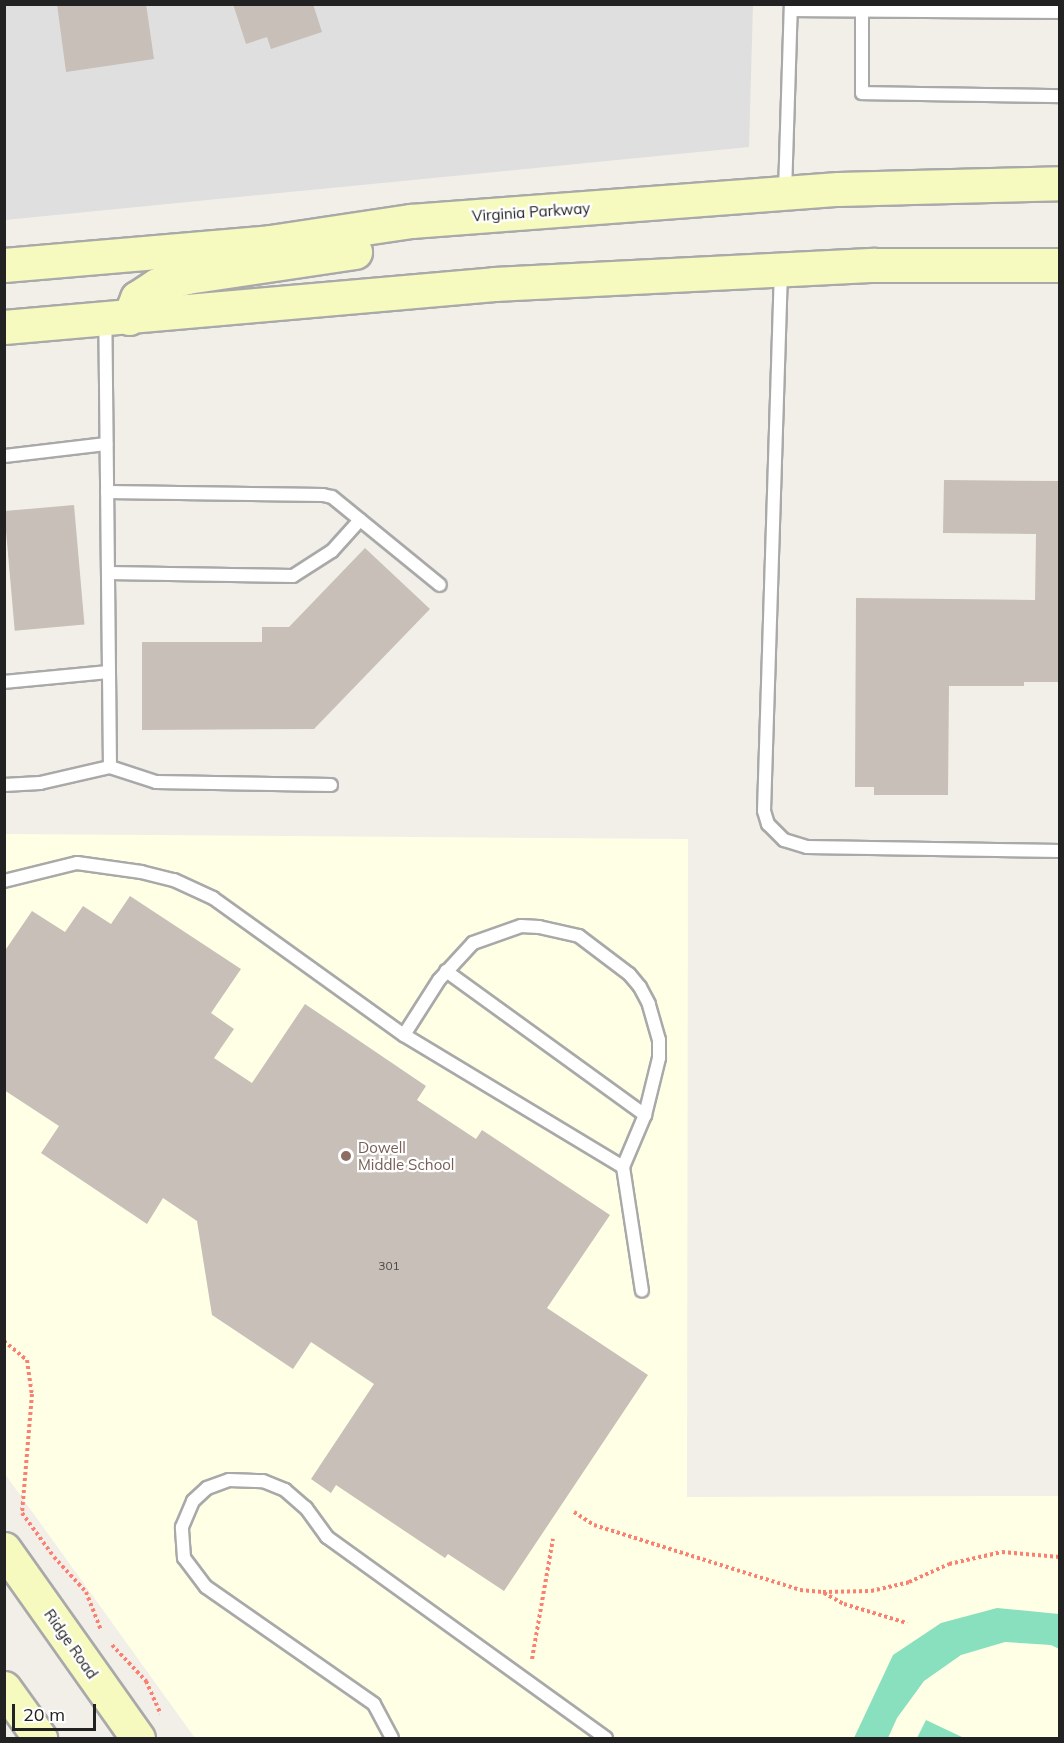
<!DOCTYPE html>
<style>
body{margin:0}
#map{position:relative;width:1064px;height:1743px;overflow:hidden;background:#f2efe9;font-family:Mulish,sans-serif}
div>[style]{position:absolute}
.residential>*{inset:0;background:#e0dfdf}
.education>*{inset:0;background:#ffffe5}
.pitch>*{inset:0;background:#88e0be}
.building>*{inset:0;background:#c7bfb8;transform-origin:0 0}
.path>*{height:4px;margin-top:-2px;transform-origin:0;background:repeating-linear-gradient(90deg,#fa8072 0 3px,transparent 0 6px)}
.roads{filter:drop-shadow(2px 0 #a9a9a9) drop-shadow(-2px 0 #a9a9a9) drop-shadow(0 2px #a9a9a9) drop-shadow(0 -2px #a9a9a9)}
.service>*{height:12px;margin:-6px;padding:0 6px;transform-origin:6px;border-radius:6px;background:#fff}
.secondary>*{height:33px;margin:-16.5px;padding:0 16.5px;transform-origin:16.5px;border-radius:16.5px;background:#f7fabf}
.dots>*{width:16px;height:16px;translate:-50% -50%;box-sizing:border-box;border:3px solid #fff;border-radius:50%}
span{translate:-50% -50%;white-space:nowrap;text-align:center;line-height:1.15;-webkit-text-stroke:4.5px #fff;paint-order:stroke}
.number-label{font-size:12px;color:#4b4948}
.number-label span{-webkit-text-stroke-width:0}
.street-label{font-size:15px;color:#222}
.education-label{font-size:15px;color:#785e54}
.left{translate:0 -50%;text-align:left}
.frame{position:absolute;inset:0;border:6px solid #222;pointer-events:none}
.scale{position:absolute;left:12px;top:1704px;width:84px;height:27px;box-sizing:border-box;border:3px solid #222;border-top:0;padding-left:8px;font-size:18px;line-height:21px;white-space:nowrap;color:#222;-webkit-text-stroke:4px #fff;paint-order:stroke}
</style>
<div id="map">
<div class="residential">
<i style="clip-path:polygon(5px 5px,753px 5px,749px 147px,5px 220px)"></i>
</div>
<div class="education">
<i style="clip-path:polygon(4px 834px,688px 839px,687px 1497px,1059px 1496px,1059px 1738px,195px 1738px,5px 1474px)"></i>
</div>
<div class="pitch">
<i style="clip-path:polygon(997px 1608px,1059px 1614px,1059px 1649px,1051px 1645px,1005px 1642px,961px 1655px,924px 1681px,897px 1718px,888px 1738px,854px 1738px,893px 1655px,941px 1623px)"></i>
<i style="clip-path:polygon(926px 1720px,964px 1738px,917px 1738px)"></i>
</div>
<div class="building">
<i style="clip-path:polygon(57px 4px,146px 4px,154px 59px,66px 72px)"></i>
<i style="clip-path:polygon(233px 4px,313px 4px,322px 32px,271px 49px,267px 37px,246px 44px)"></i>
<i style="clip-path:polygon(944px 480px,1059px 481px,1059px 682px,1024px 682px,1024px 686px,949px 686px,948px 795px,874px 795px,874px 787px,855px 787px,856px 598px,1035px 600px,1036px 534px,943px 533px)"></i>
<i style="left:74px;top:505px;width:120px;height:70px;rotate:85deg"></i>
<i style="clip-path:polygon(365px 548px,430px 609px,314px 729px,142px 730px,142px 642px,262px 642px,262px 627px,289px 627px)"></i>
<i style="clip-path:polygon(130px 896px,241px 969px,211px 1013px,234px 1029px,214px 1058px,252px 1083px,305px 1004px,426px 1086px,417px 1100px,476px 1139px,482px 1130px,610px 1215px,547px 1308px,648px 1375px,504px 1591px,448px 1554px,445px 1558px,336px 1485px,331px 1493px,311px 1479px,374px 1384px,311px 1342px,293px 1369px,212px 1315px,197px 1221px,163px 1198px,147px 1224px,41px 1153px,59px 1126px,4px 1090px,4px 952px,32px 911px,65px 932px,83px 906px,111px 924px)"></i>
</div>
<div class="path">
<i style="left:4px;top:1341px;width:30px;rotate:40deg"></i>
<i style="left:27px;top:1360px;width:34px;rotate:82deg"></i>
<i style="left:32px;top:1394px;width:119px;rotate:94.8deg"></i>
<i style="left:22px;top:1513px;width:54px;rotate:54deg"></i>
<i style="left:54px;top:1557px;width:47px;rotate:47.6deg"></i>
<i style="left:86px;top:1592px;width:41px;rotate:68.5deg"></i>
<i style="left:574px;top:1512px;width:24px;rotate:33deg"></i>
<i style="left:594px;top:1525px;width:216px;rotate:17.5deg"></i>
<i style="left:800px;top:1590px;width:23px;rotate:5deg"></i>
<i style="left:823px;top:1592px;width:48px;rotate:-1.2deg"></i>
<i style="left:871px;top:1591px;width:39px;rotate:-13deg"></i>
<i style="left:909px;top:1582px;width:44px;rotate:-24.2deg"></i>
<i style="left:949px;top:1564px;width:54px;rotate:-12.8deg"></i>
<i style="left:1002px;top:1552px;width:58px;rotate:4.9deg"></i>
<i style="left:824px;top:1593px;width:23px;rotate:29deg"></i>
<i style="left:844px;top:1604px;width:66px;rotate:16.8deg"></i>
<i style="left:112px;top:1645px;width:50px;rotate:46.6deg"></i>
<i style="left:146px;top:1681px;width:36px;rotate:66deg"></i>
<i style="left:532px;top:1659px;width:122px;rotate:-80.1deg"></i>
</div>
<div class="roads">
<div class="service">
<i style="left:791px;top:10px;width:269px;rotate:0.4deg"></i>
<i style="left:862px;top:11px;width:82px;rotate:90deg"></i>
<i style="left:862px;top:93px;width:198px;rotate:0.9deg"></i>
<i style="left:785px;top:192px;width:188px;rotate:-88.2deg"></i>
<i style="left:781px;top:270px;width:541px;rotate:91.8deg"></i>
<i style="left:764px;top:811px;width:14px;rotate:73deg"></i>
<i style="left:768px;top:824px;width:23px;rotate:45deg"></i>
<i style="left:784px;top:840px;width:24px;rotate:17deg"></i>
<i style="left:807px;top:847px;width:253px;rotate:0.9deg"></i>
<i style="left:4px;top:456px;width:103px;rotate:-6.7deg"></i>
<i style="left:107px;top:492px;width:216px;rotate:0.8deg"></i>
<i style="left:323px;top:495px;width:9px;rotate:13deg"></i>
<i style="left:332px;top:497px;width:139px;rotate:39.2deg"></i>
<i style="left:108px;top:573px;width:185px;rotate:0.9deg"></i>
<i style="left:293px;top:576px;width:46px;rotate:-32.7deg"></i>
<i style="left:332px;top:551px;width:42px;rotate:-47.9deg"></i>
<i style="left:4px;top:682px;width:104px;rotate:-5.5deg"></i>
<i style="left:110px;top:767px;width:48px;rotate:18.1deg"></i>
<i style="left:156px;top:782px;width:175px;rotate:1deg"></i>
<i style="left:4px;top:785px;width:36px;rotate:-3deg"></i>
<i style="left:40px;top:783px;width:72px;rotate:-12.9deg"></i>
<i style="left:110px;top:767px;width:447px;rotate:-90.6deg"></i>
<i style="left:4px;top:881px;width:75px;rotate:-13.9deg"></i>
<i style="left:77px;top:863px;width:65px;rotate:8deg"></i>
<i style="left:141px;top:872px;width:34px;rotate:14deg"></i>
<i style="left:174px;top:880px;width:43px;rotate:24.8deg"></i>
<i style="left:213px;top:898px;width:235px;rotate:35.7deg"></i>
<i style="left:404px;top:1035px;width:256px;rotate:31.1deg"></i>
<i style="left:623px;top:1167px;width:56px;rotate:-67.1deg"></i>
<i style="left:645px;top:1115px;width:59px;rotate:-76.2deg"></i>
<i style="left:659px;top:1058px;width:18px;rotate:-90deg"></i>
<i style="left:659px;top:1040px;width:37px;rotate:-106deg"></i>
<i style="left:649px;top:1004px;width:19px;rotate:-118deg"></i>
<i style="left:640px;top:987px;width:17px;rotate:-130deg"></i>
<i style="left:629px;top:974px;width:63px;rotate:-142.8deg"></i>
<i style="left:579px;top:936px;width:41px;rotate:-167.3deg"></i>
<i style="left:539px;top:927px;width:18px;rotate:-177deg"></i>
<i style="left:521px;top:926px;width:51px;rotate:160.5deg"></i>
<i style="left:473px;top:943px;width:50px;rotate:132.6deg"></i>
<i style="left:439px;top:980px;width:65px;rotate:122.5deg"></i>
<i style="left:446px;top:971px;width:246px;rotate:35.9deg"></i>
<i style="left:623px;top:1167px;width:125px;rotate:81.3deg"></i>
<i style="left:392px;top:1738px;width:38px;rotate:-118deg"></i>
<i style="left:374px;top:1704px;width:205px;rotate:-145.1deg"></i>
<i style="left:206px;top:1587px;width:36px;rotate:-127deg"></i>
<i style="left:184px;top:1558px;width:31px;rotate:-94deg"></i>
<i style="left:182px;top:1527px;width:28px;rotate:-67deg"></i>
<i style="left:193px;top:1501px;width:19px;rotate:-43deg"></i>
<i style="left:207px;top:1488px;width:23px;rotate:-20deg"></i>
<i style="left:229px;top:1480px;width:34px;rotate:2deg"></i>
<i style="left:263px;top:1481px;width:24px;rotate:22deg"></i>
<i style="left:285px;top:1490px;width:28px;rotate:41deg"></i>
<i style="left:306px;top:1508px;width:36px;rotate:54deg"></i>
<i style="left:327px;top:1537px;width:344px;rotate:35.8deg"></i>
</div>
<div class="secondary">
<i style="left:4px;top:265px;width:267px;rotate:-4.9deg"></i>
<i style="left:270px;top:242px;width:143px;rotate:-8.5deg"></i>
<i style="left:411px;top:221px;width:428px;rotate:-4.3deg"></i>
<i style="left:838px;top:189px;width:222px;rotate:-1.5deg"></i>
<i style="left:129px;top:318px;width:22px;rotate:-68deg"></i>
<i style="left:137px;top:298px;width:24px;rotate:-33deg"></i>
<i style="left:157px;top:285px;width:31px;rotate:-15deg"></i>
<i style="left:187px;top:277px;width:170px;rotate:-8.5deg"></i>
<i style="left:4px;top:327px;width:492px;rotate:-5deg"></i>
<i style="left:494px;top:284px;width:381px;rotate:-2.9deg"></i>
<i style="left:875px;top:265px;width:185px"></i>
<i style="left:4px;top:1549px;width:232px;rotate:54.7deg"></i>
<i style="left:4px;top:1688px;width:62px;rotate:54.2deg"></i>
</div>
</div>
<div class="dots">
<i style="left:346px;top:1156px;background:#8d6e63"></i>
</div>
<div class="number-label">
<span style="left:389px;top:1266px">301</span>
</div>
<div class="street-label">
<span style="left:531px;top:212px;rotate:-4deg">Virginia Parkway</span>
<span style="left:71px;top:1644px;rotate:55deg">Ridge Road</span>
</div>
<div class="education-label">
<span class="left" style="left:358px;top:1156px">Dowell<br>Middle School</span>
</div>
<div class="frame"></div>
<div class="scale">20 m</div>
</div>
